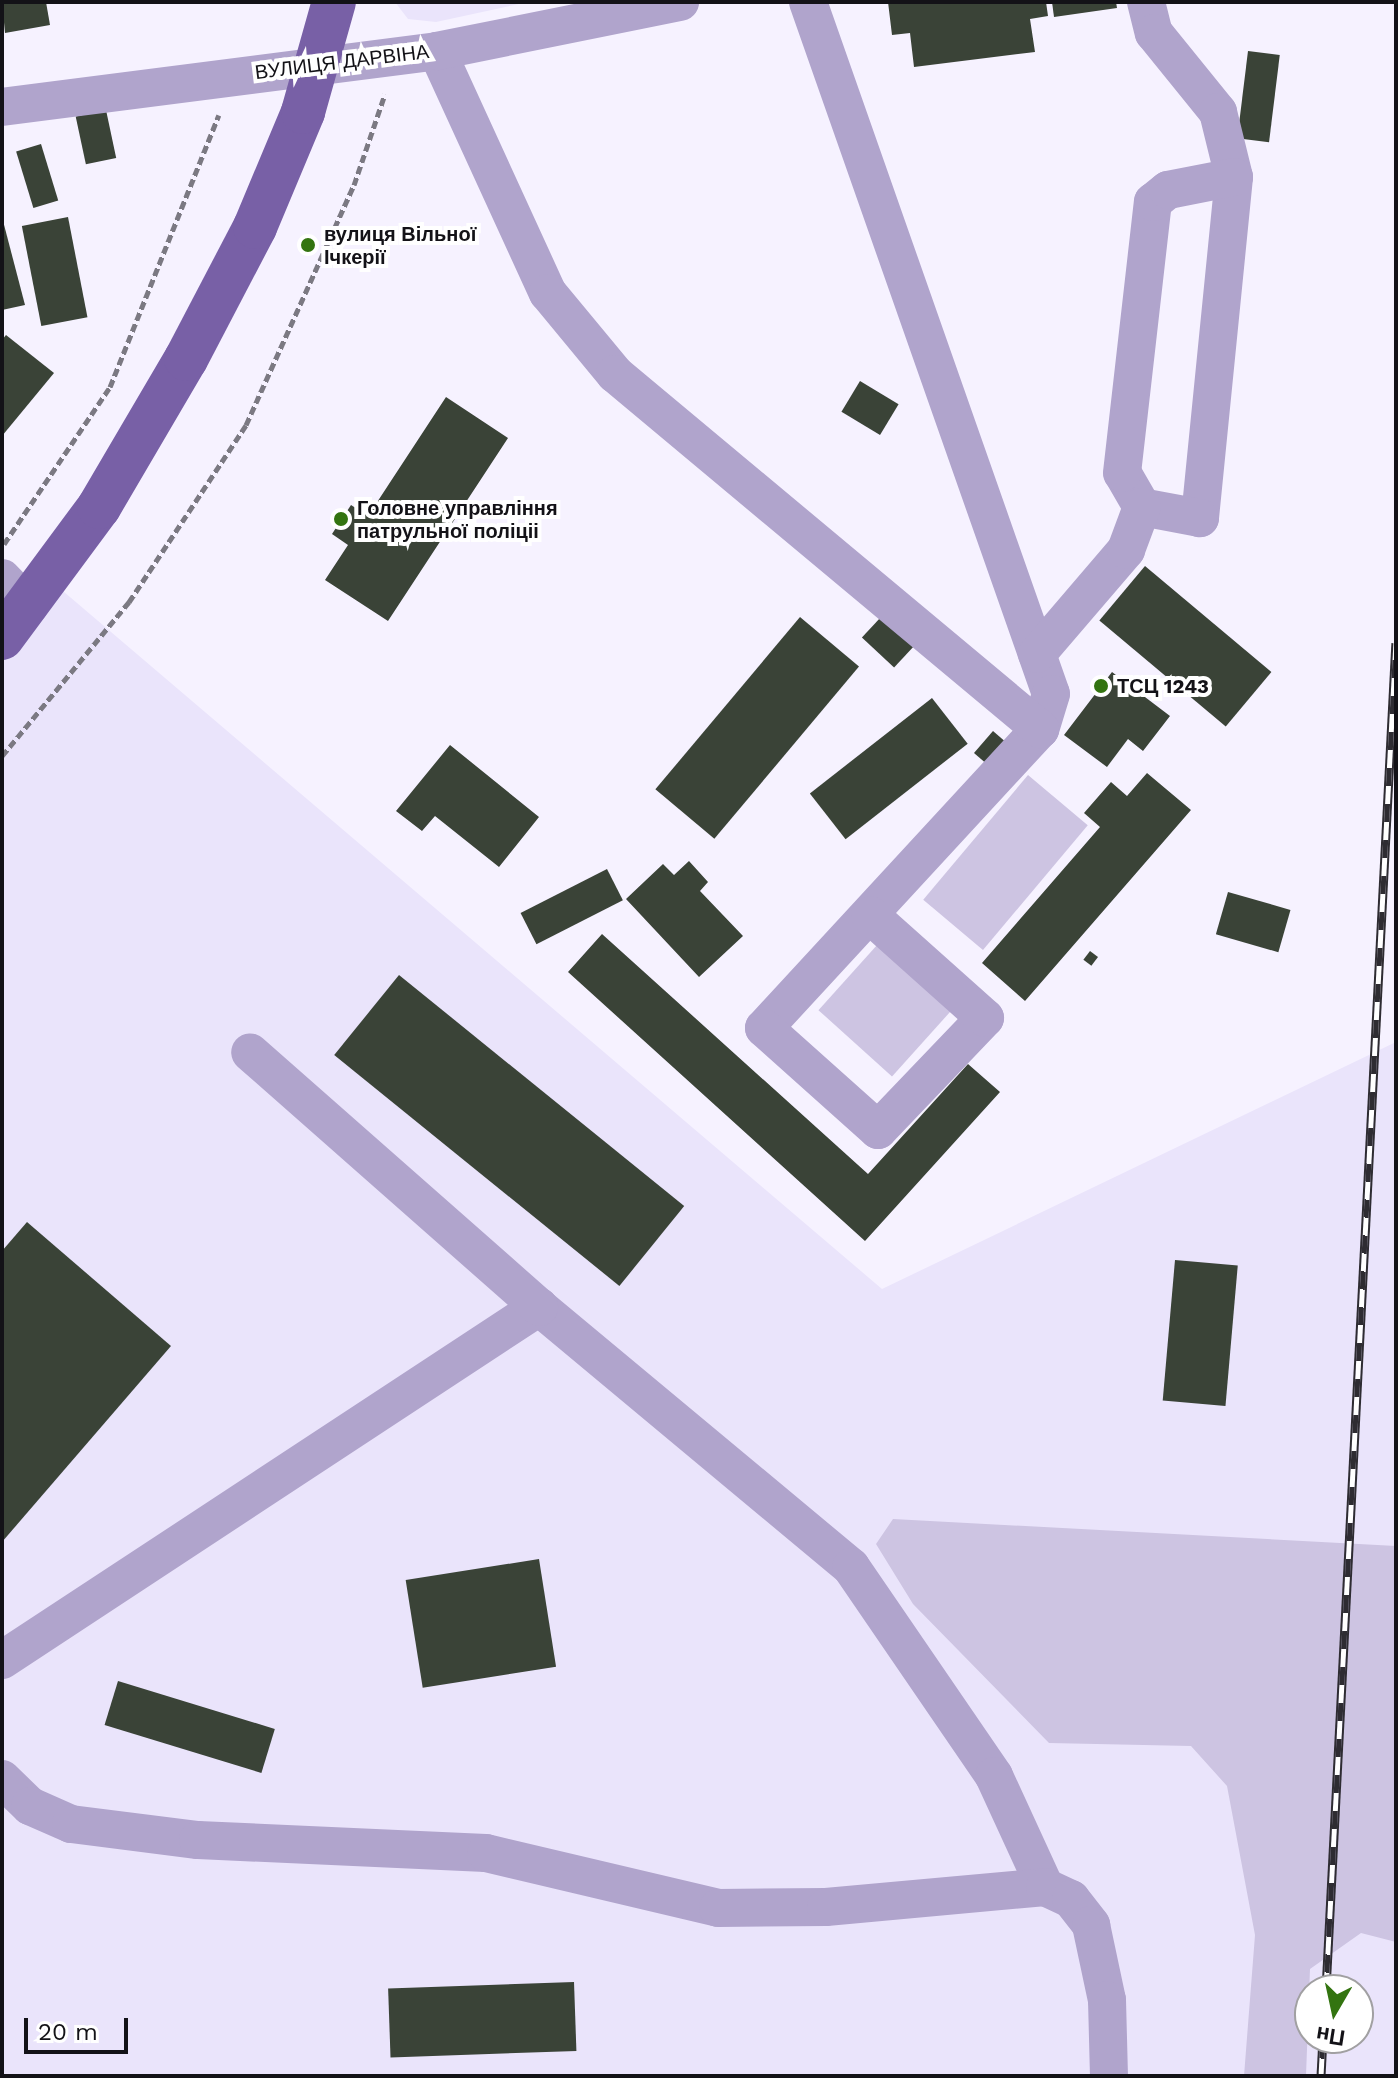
<!DOCTYPE html>
<meta charset="utf-8">
<style>
body{margin:0}
#map{position:relative;width:1398px;height:2078px;overflow:hidden;background:#f6f2ff;font-family:"Work Sans",sans-serif}
div>[style]{position:absolute}
.built>*{inset:0;background:#eae4fb}
.green>*{inset:0;background:#cdc4e2;transform-origin:0 0}
.building>*{inset:0;background:#3a4337;transform-origin:0 0}
.path>*{height:5px;margin-top:-2.5px;transform-origin:0;background:repeating-linear-gradient(90deg,#7b7982 0 8px,transparent 0 12px)}
.minor>*{height:38px;margin:-19px;padding:0 19px;transform-origin:19px;border-radius:19px;background:#b0a4cc}
.major>*{height:44px;margin:-22px;padding:0 22px;transform-origin:22px;border-radius:22px;background:#7860a6}
.rail>*{height:9px;margin-top:-4.5px;transform-origin:0;background:repeating-linear-gradient(90deg,#fff 0 18px,#2e2c32 0 36px);box-sizing:border-box;border-block:2px solid #2e2c32}
.dots>*{width:22px;height:22px;translate:-50% -50%;box-sizing:border-box;border:4px solid #fff;border-radius:50%}
span{translate:-50% -50%;white-space:nowrap;text-align:center;line-height:1.15;-webkit-text-stroke:8px #fff;paint-order:stroke}
.street-label{font-size:20px;color:#131217}
.poi-label{font-size:20px;color:#131217;font-weight:700}
.left{translate:0 -50%;text-align:left}
.frame{position:absolute;inset:0;border:4px solid #131217;pointer-events:none}
.north{position:absolute;left:1294px;top:1974px;width:80px;height:80px;box-sizing:border-box;background:#fff;border:2px solid #a1a0a2;border-radius:50%;rotate:189deg;font-size:22px;font-weight:700;line-height:32px;text-align:center;color:#131217}
.north::after{content:'';display:block;margin:auto;width:28px;height:36px;background:#337410;clip-path:polygon(50% 0,100% 100%,50% 72%,0 100%)}
.scale{position:absolute;left:24px;top:2018px;width:104px;height:36px;box-sizing:border-box;border:4px solid #131217;border-top:0;padding-left:10px;font-size:24px;line-height:28px;white-space:nowrap;color:#131217;-webkit-text-stroke:6px #fff;paint-order:stroke}
</style>
<div id="map">
<div class="built">
<i style="clip-path:polygon(395px 2px,528px 2px,436px 22px,408px 19px)"></i>
<i style="clip-path:polygon(evenodd,50px 580px,882px 1289px,1396px 1042px,1396px 2076px,2px 2076px,2px 638px,50px 580px,1310px 1990px,1358px 1990px,1358px 2038px,1310px 2038px,1310px 1990px)"></i>
</div>
<div class="green">
<i style="left:1028px;top:775px;width:78px;height:163px;rotate:40deg"></i>
<i style="left:878px;top:944px;width:99px;height:89px;rotate:42deg"></i>
<i style="clip-path:polygon(893px 1519px,1396px 1546px,1396px 1942px,1361px 1933px,1310px 1969px,1306px 2076px,1244px 2076px,1255px 1935px,1227px 1786px,1191px 1746px,1049px 1743px,913px 1604px,876px 1544px)"></i>
</div>
<div class="building">
<i style="clip-path:polygon(2px 2px,46px 2px,50px 25px,5px 33px)"></i>
<i style="clip-path:polygon(888px 2px,1046px 2px,1048px 16px,1030px 19px,1035px 52px,914px 67px,910px 33px,892px 35px)"></i>
<i style="clip-path:polygon(1052px 2px,1116px 2px,1117px 8px,1054px 17px)"></i>
<i style="left:1248px;top:51px;width:32px;height:88px;rotate:7deg"></i>
<i style="left:106px;top:110px;width:49px;height:31px;rotate:78deg"></i>
<i style="left:41px;top:144px;width:59px;height:26px;rotate:73deg"></i>
<i style="clip-path:polygon(2px 217px,25px 305px,2px 310px)"></i>
<i style="left:68px;top:217px;width:102px;height:47px;rotate:79deg"></i>
<i style="clip-path:polygon(6px 335px,54px 373px,2px 436px,2px 340px)"></i>
<i style="left:860px;top:381px;width:45px;height:36px;rotate:31deg"></i>
<i style="clip-path:polygon(446px 397px,508px 438px,388px 621px,325px 580px,348px 545px,332px 534px,351px 505px,368px 516px)"></i>
<i style="left:1145px;top:566px;width:165px;height:71px;rotate:40deg"></i>
<i style="left:800px;top:617px;width:77px;height:225px;rotate:40deg"></i>
<i style="left:881px;top:617px;width:44px;height:28px;rotate:43deg"></i>
<i style="clip-path:polygon(1112px 672px,1170px 716px,1143px 751px,1128px 739px,1107px 767px,1064px 735px)"></i>
<i style="left:932px;top:698px;width:58px;height:155px;rotate:52deg"></i>
<i style="left:993px;top:731px;width:23px;height:29px;rotate:41deg"></i>
<i style="clip-path:polygon(450px 745px,539px 817px,499px 867px,435px 816px,422px 831px,396px 811px)"></i>
<i style="clip-path:polygon(1147px 773px,1191px 810px,1025px 1001px,982px 963px,1100px 827px,1084px 813px,1111px 782px,1127px 796px)"></i>
<i style="clip-path:polygon(689px 861px,708px 882px,700px 891px,743px 936px,699px 977px,626px 899px,663px 864px,674px 875px)"></i>
<i style="left:607px;top:869px;width:35px;height:97px;rotate:63deg"></i>
<i style="left:1228px;top:892px;width:65px;height:44px;rotate:16deg"></i>
<i style="clip-path:polygon(602px 934px,868px 1174px,968px 1064px,1000px 1092px,865px 1241px,568px 972px)"></i>
<i style="left:1090px;top:951px;width:10px;height:11px;rotate:37deg"></i>
<i style="left:399px;top:975px;width:367px;height:103px;rotate:39deg"></i>
<i style="clip-path:polygon(27px 1222px,171px 1346px,2px 1542px,2px 1251px)"></i>
<i style="left:1175px;top:1260px;width:63px;height:141px;rotate:5deg"></i>
<i style="left:539px;top:1559px;width:109px;height:135px;rotate:81deg"></i>
<i style="left:118px;top:1681px;width:164px;height:46px;rotate:17deg"></i>
<i style="left:574px;top:1982px;width:69px;height:186px;rotate:88deg"></i>
</div>
<div class="path">
<i style="left:4px;top:544px;width:189px;rotate:-56deg"></i>
<i style="left:110px;top:387px;width:293px;rotate:-68.2deg"></i>
<i style="left:2px;top:756px;width:200px;rotate:-50.5deg"></i>
<i style="left:129px;top:602px;width:212px;rotate:-56.5deg"></i>
<i style="left:246px;top:425px;width:263px;rotate:-65.8deg"></i>
<i style="left:354px;top:185px;width:96px;rotate:-71.2deg"></i>
</div>
<div class="minor">
<i style="left:808px;top:2px;width:733px;rotate:70.65deg"></i>
<i style="left:1051px;top:694px;width:37px;rotate:107deg"></i>
<i style="left:1040px;top:729px;width:407px;rotate:132.7deg"></i>
<i style="left:764px;top:1028px;width:153px;rotate:41.8deg"></i>
<i style="left:878px;top:1130px;width:155px;rotate:-46.3deg"></i>
<i style="left:985px;top:1018px;width:154px;rotate:-138.2deg"></i>
<i style="left:1146px;top:2px;width:32px;rotate:76deg"></i>
<i style="left:1154px;top:33px;width:102px;rotate:51deg"></i>
<i style="left:1218px;top:112px;width:67px;rotate:76.2deg"></i>
<i style="left:1234px;top:177px;width:343px;rotate:95.7deg"></i>
<i style="left:1200px;top:518px;width:59px;rotate:-169.3deg"></i>
<i style="left:1142px;top:507px;width:39px;rotate:-120deg"></i>
<i style="left:1122px;top:473px;width:273px;rotate:-83.5deg"></i>
<i style="left:1153px;top:202px;width:19px;rotate:-39deg"></i>
<i style="left:1168px;top:190px;width:67px;rotate:-11.1deg"></i>
<i style="left:437px;top:51px;width:266px;rotate:65.4deg"></i>
<i style="left:548px;top:293px;width:105px;rotate:50.4deg"></i>
<i style="left:615px;top:374px;width:554px;rotate:39.87deg"></i>
<i style="left:2px;top:107px;width:439px;rotate:-7.3deg"></i>
<i style="left:437px;top:51px;width:248px;rotate:-11.4deg"></i>
<i style="left:2px;top:578px;width:39px;rotate:46deg"></i>
<i style="left:1037px;top:654px;width:137px;rotate:-49.4deg"></i>
<i style="left:1126px;top:550px;width:46px;rotate:-69.6deg"></i>
<i style="left:539px;top:1307px;width:406px;rotate:39.8deg"></i>
<i style="left:851px;top:1567px;width:253px;rotate:55.6deg"></i>
<i style="left:994px;top:1776px;width:122px;rotate:65.3deg"></i>
<i style="left:2px;top:1660px;width:643px;rotate:-33.32deg"></i>
<i style="left:539px;top:1307px;width:385px;rotate:-138.6deg"></i>
<i style="left:2px;top:1779px;width:39px;rotate:44deg"></i>
<i style="left:30px;top:1806px;width:45px;rotate:23.7deg"></i>
<i style="left:71px;top:1824px;width:128px;rotate:7.2deg"></i>
<i style="left:198px;top:1840px;width:288px;rotate:2.6deg"></i>
<i style="left:486px;top:1853px;width:238px;rotate:13.3deg"></i>
<i style="left:718px;top:1908px;width:108px;rotate:-0.5deg"></i>
<i style="left:826px;top:1907px;width:220px;rotate:-5.2deg"></i>
<i style="left:1045px;top:1887px;width:29px;rotate:25deg"></i>
<i style="left:1071px;top:1899px;width:33px;rotate:52deg"></i>
<i style="left:1091px;top:1925px;width:77px;rotate:78deg"></i>
<i style="left:1107px;top:2000px;width:76px;rotate:88.5deg"></i>
</div>
<div class="major">
<i style="left:2px;top:638px;width:163px;rotate:-53.5deg"></i>
<i style="left:99px;top:507px;width:172px;rotate:-59.6deg"></i>
<i style="left:186px;top:359px;width:149px;rotate:-62.4deg"></i>
<i style="left:255px;top:227px;width:125px;rotate:-67.3deg"></i>
<i style="left:303px;top:112px;width:114px;rotate:-74.3deg"></i>
</div>
<div class="rail">
<i style="left:1326px;top:1990px;width:1349px;rotate:-87.03deg"></i>
<i style="left:1321px;top:2076px;width:38px;rotate:-87deg"></i>
</div>
<div class="dots">
<i style="left:308px;top:245px;background:#337410"></i>
<i style="left:341px;top:519px;background:#337410"></i>
<i style="left:1101px;top:686px;background:#337410"></i>
</div>
<div class="street-label">
<span style="left:342px;top:62px;rotate:-7deg">ВУЛИЦЯ ДАРВІНА</span>
</div>
<div class="poi-label">
<span class="left" style="left:324px;top:246px">вулиця Вільної<br>Ічкерії</span>
<span class="left" style="left:357px;top:520px">Головне управління<br>патрульної поліціі</span>
<span class="left" style="left:1117px;top:686px">ТСЦ 1243</span>
</div>
<div class="frame"></div>
<div class="north">Пн</div>
<div class="scale">20 m</div>
</div>
